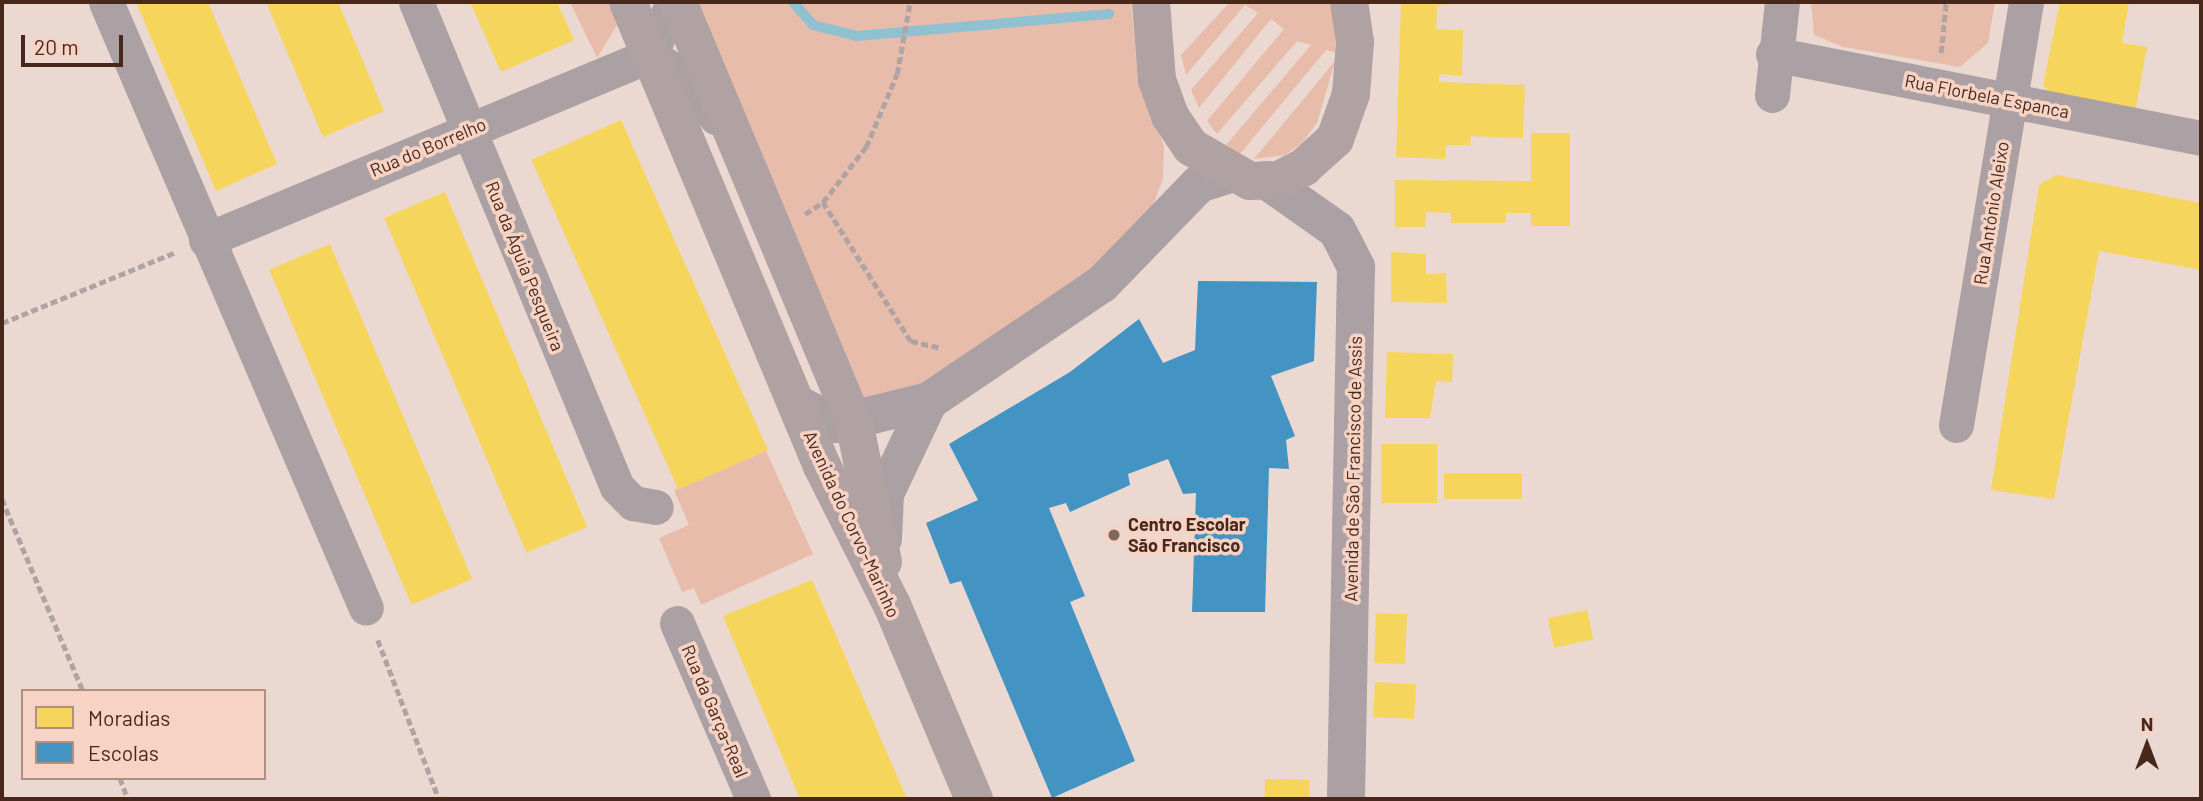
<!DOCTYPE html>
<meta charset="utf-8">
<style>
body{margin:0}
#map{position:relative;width:2203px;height:801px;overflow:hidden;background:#ebd8d0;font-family:Barlow,sans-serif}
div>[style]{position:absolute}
.green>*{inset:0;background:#e8bcaa}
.homes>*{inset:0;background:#f6d55c;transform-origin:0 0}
.schools>*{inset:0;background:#4393c3}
.stream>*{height:10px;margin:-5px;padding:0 5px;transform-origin:5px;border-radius:5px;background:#90c1d1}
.path>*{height:4.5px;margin-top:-2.25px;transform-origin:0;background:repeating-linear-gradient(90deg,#afa3a3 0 7px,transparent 0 10.5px)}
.minor>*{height:35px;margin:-17.5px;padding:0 17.5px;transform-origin:17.5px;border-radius:17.5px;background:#aba1a4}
.tertiary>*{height:38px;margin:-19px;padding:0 19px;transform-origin:19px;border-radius:19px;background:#aba1a4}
.primary>*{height:38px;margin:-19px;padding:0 19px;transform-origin:19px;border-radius:19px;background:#b0a1a3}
.dots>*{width:19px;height:19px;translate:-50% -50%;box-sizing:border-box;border:4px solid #f6d3c5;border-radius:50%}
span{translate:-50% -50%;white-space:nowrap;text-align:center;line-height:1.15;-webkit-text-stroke:7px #f6d3c5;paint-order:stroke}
.street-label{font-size:18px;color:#48281a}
.poi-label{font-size:18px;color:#48281a;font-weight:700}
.left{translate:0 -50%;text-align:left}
.frame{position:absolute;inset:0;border:4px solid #48281a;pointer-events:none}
.legend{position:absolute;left:21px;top:689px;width:245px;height:91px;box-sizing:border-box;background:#f6d3c5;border:2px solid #b08f81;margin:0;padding:9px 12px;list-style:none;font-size:21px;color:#48281a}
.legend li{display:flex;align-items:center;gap:14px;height:35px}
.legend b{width:35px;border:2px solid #b08f81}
.north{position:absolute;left:2112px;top:710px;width:70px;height:70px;-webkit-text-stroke:5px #f6d3c5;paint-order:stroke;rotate:0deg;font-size:19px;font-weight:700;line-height:28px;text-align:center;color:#48281a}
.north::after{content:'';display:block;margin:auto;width:24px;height:32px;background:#48281a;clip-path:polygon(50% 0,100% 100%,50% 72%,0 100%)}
.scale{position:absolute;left:21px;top:35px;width:102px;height:32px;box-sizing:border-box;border:4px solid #48281a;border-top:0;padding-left:9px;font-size:21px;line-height:24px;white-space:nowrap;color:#48281a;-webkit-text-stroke:5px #f6d3c5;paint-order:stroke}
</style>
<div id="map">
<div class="green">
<i style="clip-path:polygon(570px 2px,608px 2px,617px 25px,597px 58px)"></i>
<i style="clip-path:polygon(693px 2px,1131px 2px,1137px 65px,1164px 146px,1163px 178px,1152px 209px,1130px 248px,924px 384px,862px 405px)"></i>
<i style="clip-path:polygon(1230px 2px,1334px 2px,1336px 23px,1335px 52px,1326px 50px,1240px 154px,1226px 145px,1311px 45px,1297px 41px,1217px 134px,1207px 121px,1284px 29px,1271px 19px,1199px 108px,1191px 90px,1258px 13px,1245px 5px,1186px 75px,1181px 55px)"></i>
<i style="clip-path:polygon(1811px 2px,1995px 2px,1988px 43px,1960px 67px,1843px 47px,1814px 35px)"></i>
<i style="clip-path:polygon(1335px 61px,1317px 123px,1302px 143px,1285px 155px,1254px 159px)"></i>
<i style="clip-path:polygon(766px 451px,813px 554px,701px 605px,694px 588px,682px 592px,659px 538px,689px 525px,674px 490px)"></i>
</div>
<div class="homes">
<i style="clip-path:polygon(136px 2px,208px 2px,277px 164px,216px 191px)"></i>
<i style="clip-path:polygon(266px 2px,338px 2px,384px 111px,323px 137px)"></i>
<i style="clip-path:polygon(470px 2px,557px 2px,574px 40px,501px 72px)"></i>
<i style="clip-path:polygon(1401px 2px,1461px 2px,1437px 6px,1436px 29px,1463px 30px,1462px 76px,1439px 74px,1439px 82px,1525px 85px,1523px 138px,1471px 136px,1470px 145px,1446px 145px,1445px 159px,1396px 157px)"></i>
<i style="clip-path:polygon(2060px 2px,2129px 2px,2122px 43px,2147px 47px,2135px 113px,2055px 99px,2043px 85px)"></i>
<i style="left:621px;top:120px;width:361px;height:98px;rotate:66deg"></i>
<i style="clip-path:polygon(1531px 133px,1570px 133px,1570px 226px,1531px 226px,1531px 213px,1506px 213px,1506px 223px,1451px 223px,1451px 213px,1426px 212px,1425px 227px,1395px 227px,1395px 180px,1531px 181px)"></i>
<i style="clip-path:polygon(2056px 175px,2201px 203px,2201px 270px,2099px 251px,2054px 499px,1991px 490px,2039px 185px)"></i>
<i style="left:445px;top:192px;width:364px;height:66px;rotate:67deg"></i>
<i style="left:330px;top:244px;width:364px;height:66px;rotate:67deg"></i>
<i style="clip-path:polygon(1391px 252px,1426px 254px,1426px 274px,1446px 273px,1447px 303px,1391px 302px)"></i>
<i style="clip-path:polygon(1387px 352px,1453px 354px,1452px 382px,1436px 381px,1430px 418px,1385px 418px)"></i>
<i style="left:1381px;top:444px;width:56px;height:59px"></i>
<i style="left:1444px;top:473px;width:78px;height:26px"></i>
<i style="clip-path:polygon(812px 580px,907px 799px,800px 799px,723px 616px)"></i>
<i style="left:1587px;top:610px;width:30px;height:40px;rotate:78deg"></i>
<i style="left:1376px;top:613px;width:31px;height:50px;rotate:2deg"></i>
<i style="left:1375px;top:682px;width:41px;height:35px;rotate:3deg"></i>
<i style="left:1265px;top:779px;width:45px;height:20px;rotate:1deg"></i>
</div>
<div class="schools">
<i style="clip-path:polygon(1198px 281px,1317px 282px,1314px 361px,1271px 376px,1295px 436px,1286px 440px,1289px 469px,1269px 468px,1265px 612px,1192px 612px,1196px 493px,1183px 494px,1168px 459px,1128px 474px,1130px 485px,1070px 512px,1066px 503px,1049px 508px,1085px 596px,1070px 602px,1135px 761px,1052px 798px,961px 581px,950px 584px,926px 523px,978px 500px,949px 444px,1070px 372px,1139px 319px,1163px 363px,1195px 350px)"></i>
</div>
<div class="stream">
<i style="left:793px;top:2px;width:30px;rotate:49deg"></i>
<i style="left:813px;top:25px;width:45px;rotate:14deg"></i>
<i style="left:857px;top:36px;width:253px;rotate:-5deg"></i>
</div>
<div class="path">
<i style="left:1941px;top:53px;width:51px;rotate:-84.4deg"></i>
<i style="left:823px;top:202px;width:165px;rotate:57.7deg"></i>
<i style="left:911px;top:341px;width:31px;rotate:13deg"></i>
<i style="left:805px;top:214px;width:22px;rotate:-34deg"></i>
<i style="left:823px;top:202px;width:70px;rotate:-52deg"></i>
<i style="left:866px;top:147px;width:79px;rotate:-67deg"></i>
<i style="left:897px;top:74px;width:73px;rotate:-79.8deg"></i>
<i style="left:2px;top:323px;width:188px;rotate:-22.2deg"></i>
<i style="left:2px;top:499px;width:208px;rotate:67.1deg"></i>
<i style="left:378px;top:640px;width:170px;rotate:69deg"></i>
<i style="left:120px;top:778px;width:22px;rotate:69deg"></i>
</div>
<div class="minor">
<i style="left:106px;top:2px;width:659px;rotate:66.78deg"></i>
<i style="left:416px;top:2px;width:525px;rotate:67.49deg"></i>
<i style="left:617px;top:487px;width:23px;rotate:45deg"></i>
<i style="left:633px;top:503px;width:23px;rotate:10deg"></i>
<i style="left:1773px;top:54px;width:436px;rotate:11.1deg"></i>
<i style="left:650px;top:55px;width:54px;rotate:32.8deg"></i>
<i style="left:695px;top:84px;width:39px;rotate:58deg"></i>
<i style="left:650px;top:55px;width:58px;rotate:-66.5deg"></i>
<i style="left:1772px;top:95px;width:94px;rotate:-83.9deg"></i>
<i style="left:206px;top:240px;width:481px;rotate:-22.6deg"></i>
<i style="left:1956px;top:425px;width:429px;rotate:-80.6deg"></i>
<i style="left:677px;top:623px;width:192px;rotate:66.6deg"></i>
</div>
<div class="tertiary">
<i style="left:1266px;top:180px;width:87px;rotate:35.2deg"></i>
<i style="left:1337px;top:230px;width:42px;rotate:62.8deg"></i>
<i style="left:1356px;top:267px;width:532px;rotate:91.08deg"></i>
<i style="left:797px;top:404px;width:44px;rotate:27.1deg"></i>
<i style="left:836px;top:424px;width:96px;rotate:-13.9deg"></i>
<i style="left:929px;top:401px;width:209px;rotate:-34.1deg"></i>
<i style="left:1102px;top:284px;width:139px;rotate:-45.9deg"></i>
<i style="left:1199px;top:184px;width:35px;rotate:-18deg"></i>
<i style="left:883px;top:539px;width:45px;rotate:-87.5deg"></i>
<i style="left:885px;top:494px;width:103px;rotate:-64.7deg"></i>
</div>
<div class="primary">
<i style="left:628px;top:2px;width:503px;rotate:67.31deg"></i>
<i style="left:822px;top:466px;width:156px;rotate:63.3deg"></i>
<i style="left:892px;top:605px;width:211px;rotate:67.1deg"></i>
<i style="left:678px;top:2px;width:455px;rotate:67.3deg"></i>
<i style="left:854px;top:422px;width:143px;rotate:78.3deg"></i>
<i style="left:1151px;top:2px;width:78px;rotate:85.6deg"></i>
<i style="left:1157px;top:80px;width:38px;rotate:70deg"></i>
<i style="left:1170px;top:116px;width:37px;rotate:56deg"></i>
<i style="left:1191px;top:147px;width:68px;rotate:30deg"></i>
<i style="left:1250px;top:181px;width:29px;rotate:-2deg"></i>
<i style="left:1279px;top:180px;width:28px;rotate:-27deg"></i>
<i style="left:1304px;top:167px;width:42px;rotate:-42.1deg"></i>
<i style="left:1335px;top:139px;width:48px;rotate:-70.4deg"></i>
<i style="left:1351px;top:94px;width:52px;rotate:-85.6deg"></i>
<i style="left:1355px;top:42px;width:40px;rotate:-98.5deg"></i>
</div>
<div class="dots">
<i style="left:1114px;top:535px;background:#81665a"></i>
</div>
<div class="street-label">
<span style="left:1987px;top:96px;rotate:11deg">Rua Florbela Espanca</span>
<span style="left:428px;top:147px;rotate:-23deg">Rua do Borrelho</span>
<span style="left:1991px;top:213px;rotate:-81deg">Rua António Aleixo</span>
<span style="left:525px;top:266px;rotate:68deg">Rua da Águia Pesqueira</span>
<span style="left:1353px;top:469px;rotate:-89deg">Avenida de São Francisco de Assis</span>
<span style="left:852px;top:524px;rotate:65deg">Avenida do Corvo-Marinho</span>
<span style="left:715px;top:711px;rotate:67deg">Rua da Garça-Real</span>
</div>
<div class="poi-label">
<span class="left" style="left:1128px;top:535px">Centro Escolar<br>São Francisco</span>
</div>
<div class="frame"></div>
<ul class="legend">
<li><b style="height:19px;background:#f6d55c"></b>Moradias</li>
<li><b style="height:19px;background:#4393c3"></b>Escolas</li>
</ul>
<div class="north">N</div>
<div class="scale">20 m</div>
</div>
